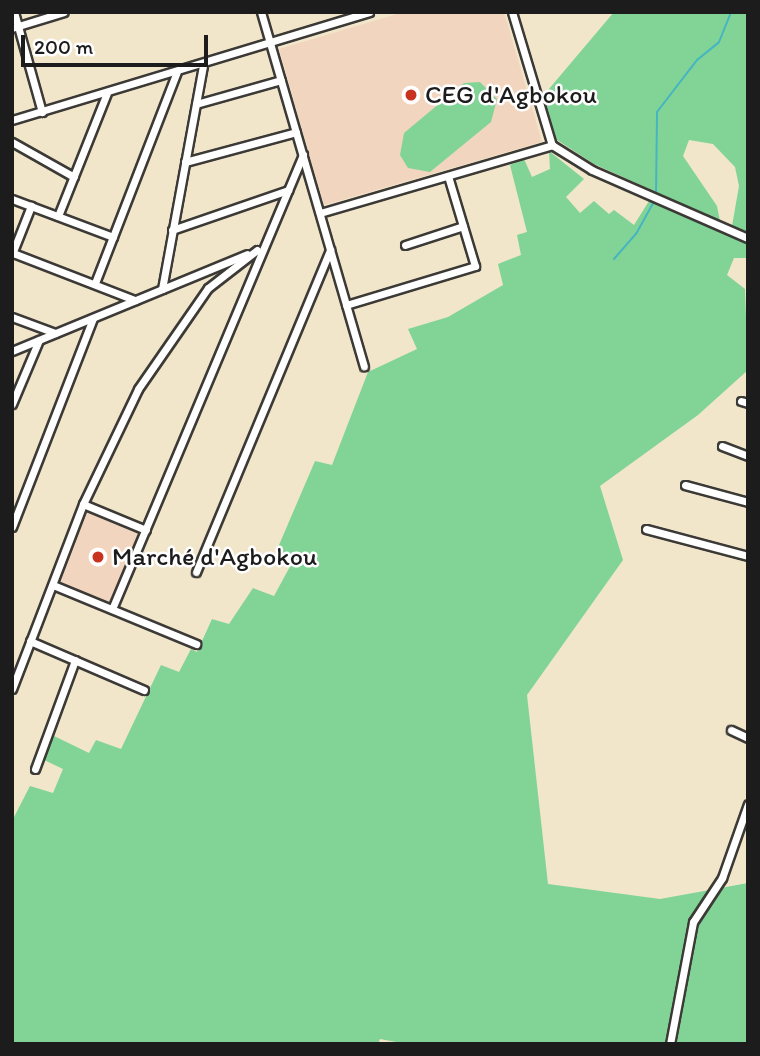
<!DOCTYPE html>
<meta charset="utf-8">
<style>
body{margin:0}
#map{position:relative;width:760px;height:1056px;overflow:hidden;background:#f1e5ca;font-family:Itim,sans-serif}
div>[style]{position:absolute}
.built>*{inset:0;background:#f2d5be;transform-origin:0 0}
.green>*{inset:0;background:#81d496}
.stream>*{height:2px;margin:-1px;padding:0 1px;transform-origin:1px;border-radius:1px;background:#46b5c1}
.roads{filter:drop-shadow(2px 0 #3c3a36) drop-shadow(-2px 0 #3c3a36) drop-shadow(0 2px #3c3a36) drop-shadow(0 -2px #3c3a36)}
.minor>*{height:7px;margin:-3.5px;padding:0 3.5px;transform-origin:3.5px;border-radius:3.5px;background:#fff}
.dots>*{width:19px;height:19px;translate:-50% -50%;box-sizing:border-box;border:4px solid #fff;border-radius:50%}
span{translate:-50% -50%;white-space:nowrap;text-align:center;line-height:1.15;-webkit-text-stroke:5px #fff;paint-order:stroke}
.poi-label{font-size:26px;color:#1c1c1c}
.left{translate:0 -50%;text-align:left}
.frame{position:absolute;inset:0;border:14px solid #1c1c1c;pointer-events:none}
.scale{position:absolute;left:21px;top:35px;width:187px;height:32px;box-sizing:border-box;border:4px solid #1c1c1c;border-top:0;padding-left:9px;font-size:21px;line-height:24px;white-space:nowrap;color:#1c1c1c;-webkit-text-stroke:5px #fff;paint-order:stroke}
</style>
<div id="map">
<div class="built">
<i style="clip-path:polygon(404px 12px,504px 12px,542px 142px,324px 205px,279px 49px)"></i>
<i style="left:86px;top:510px;width:58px;height:78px;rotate:22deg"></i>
</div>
<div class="green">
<i style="clip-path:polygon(614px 12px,748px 12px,748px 233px,732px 226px,739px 186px,735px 167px,713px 144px,689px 140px,683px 156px,717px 206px,720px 221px,594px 164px,554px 138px,543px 96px)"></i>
<i style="clip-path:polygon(480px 82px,497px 99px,491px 122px,430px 172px,408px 168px,400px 155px,404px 133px,464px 83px)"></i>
<i style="clip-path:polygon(549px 151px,584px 179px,566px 197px,580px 213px,594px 201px,609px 214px,614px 210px,634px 225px,649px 201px,748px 244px,748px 258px,734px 258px,727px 275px,745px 289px,748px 370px,698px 415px,600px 486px,623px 560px,527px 695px,548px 884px,660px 899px,748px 883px,748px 1044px,407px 1044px,380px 1039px,378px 1044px,12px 1044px,12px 821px,30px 786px,53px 793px,63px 769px,42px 759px,52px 735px,89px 753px,96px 740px,121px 749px,161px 665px,179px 672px,191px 649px,197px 652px,212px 619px,229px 624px,253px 588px,274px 596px,293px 561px,276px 552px,315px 461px,332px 465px,368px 372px,417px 349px,408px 329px,448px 317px,503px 285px,498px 264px,521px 255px,517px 235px,527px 232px,510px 165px,524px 159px,532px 177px,550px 169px)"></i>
</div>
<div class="stream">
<i style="left:656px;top:197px;width:85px;rotate:-89.3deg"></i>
<i style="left:657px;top:112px;width:66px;rotate:-52.4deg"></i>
<i style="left:697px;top:60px;width:28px;rotate:-39deg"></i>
<i style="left:719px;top:42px;width:32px;rotate:-68deg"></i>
<i style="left:614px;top:259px;width:33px;rotate:-49deg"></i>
<i style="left:636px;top:234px;width:37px;rotate:-61deg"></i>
</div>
<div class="roads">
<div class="minor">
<i style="left:14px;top:12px;width:104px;rotate:74.4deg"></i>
<i style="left:261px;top:12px;width:369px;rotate:73.8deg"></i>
<i style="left:512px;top:12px;width:139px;rotate:73.3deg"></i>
<i style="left:552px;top:145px;width:47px;rotate:32deg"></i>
<i style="left:592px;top:170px;width:170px;rotate:23.6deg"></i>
<i style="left:12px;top:28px;width:54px;rotate:-17.1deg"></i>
<i style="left:196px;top:104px;width:88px;rotate:-15.8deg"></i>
<i style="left:12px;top:120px;width:373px;rotate:-16.8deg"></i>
<i style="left:12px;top:142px;width:71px;rotate:29.4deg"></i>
<i style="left:185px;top:162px;width:115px;rotate:-15.1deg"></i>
<i style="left:12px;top:199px;width:108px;rotate:20.6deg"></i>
<i style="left:320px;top:213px;width:242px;rotate:-16.3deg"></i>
<i style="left:58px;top:216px;width:132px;rotate:-68.3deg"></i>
<i style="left:172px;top:230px;width:123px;rotate:-19deg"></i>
<i style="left:405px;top:245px;width:61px;rotate:-18.1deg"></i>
<i style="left:13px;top:253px;width:131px;rotate:21.1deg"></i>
<i style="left:12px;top:254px;width:52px;rotate:-68.4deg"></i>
<i style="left:95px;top:283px;width:226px;rotate:-68.8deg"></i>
<i style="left:162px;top:289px;width:228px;rotate:-79.6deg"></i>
<i style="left:346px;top:305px;width:135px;rotate:-16.8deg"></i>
<i style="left:475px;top:266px;width:94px;rotate:-106.7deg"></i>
<i style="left:12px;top:317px;width:46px;rotate:20.4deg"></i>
<i style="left:12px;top:351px;width:254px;rotate:-22.4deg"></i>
<i style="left:741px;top:401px;width:7px;rotate:16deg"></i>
<i style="left:12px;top:404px;width:69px;rotate:-67.1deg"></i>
<i style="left:722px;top:446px;width:28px;rotate:21deg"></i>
<i style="left:685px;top:485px;width:65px;rotate:15.1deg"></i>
<i style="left:83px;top:504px;width:68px;rotate:22.4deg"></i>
<i style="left:12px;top:527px;width:224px;rotate:-68.8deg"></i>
<i style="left:646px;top:529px;width:106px;rotate:14.8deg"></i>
<i style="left:196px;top:572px;width:349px;rotate:-67.4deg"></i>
<i style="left:53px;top:585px;width:155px;rotate:22.4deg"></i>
<i style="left:112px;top:609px;width:493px;rotate:-67.2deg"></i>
<i style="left:30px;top:641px;width:124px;rotate:23.3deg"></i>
<i style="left:12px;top:689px;width:198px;rotate:-69deg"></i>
<i style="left:83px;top:504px;width:127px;rotate:-64.4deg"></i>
<i style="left:138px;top:389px;width:123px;rotate:-55.3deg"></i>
<i style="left:208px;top:288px;width:62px;rotate:-37.8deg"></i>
<i style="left:731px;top:730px;width:19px;rotate:25deg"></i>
<i style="left:35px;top:769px;width:116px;rotate:-69.8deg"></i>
<i style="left:670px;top:1044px;width:124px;rotate:-79.3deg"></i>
<i style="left:693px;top:922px;width:53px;rotate:-56.6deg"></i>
<i style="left:722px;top:878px;width:78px;rotate:-70.6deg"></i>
</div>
</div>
<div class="dots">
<i style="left:411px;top:95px;background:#c8321e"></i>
<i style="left:98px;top:557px;background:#c8321e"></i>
</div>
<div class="poi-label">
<span class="left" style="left:425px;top:95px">CEG d'Agbokou</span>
<span class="left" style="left:112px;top:557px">Marché d'Agbokou</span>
</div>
<div class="frame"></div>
<div class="scale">200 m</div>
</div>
